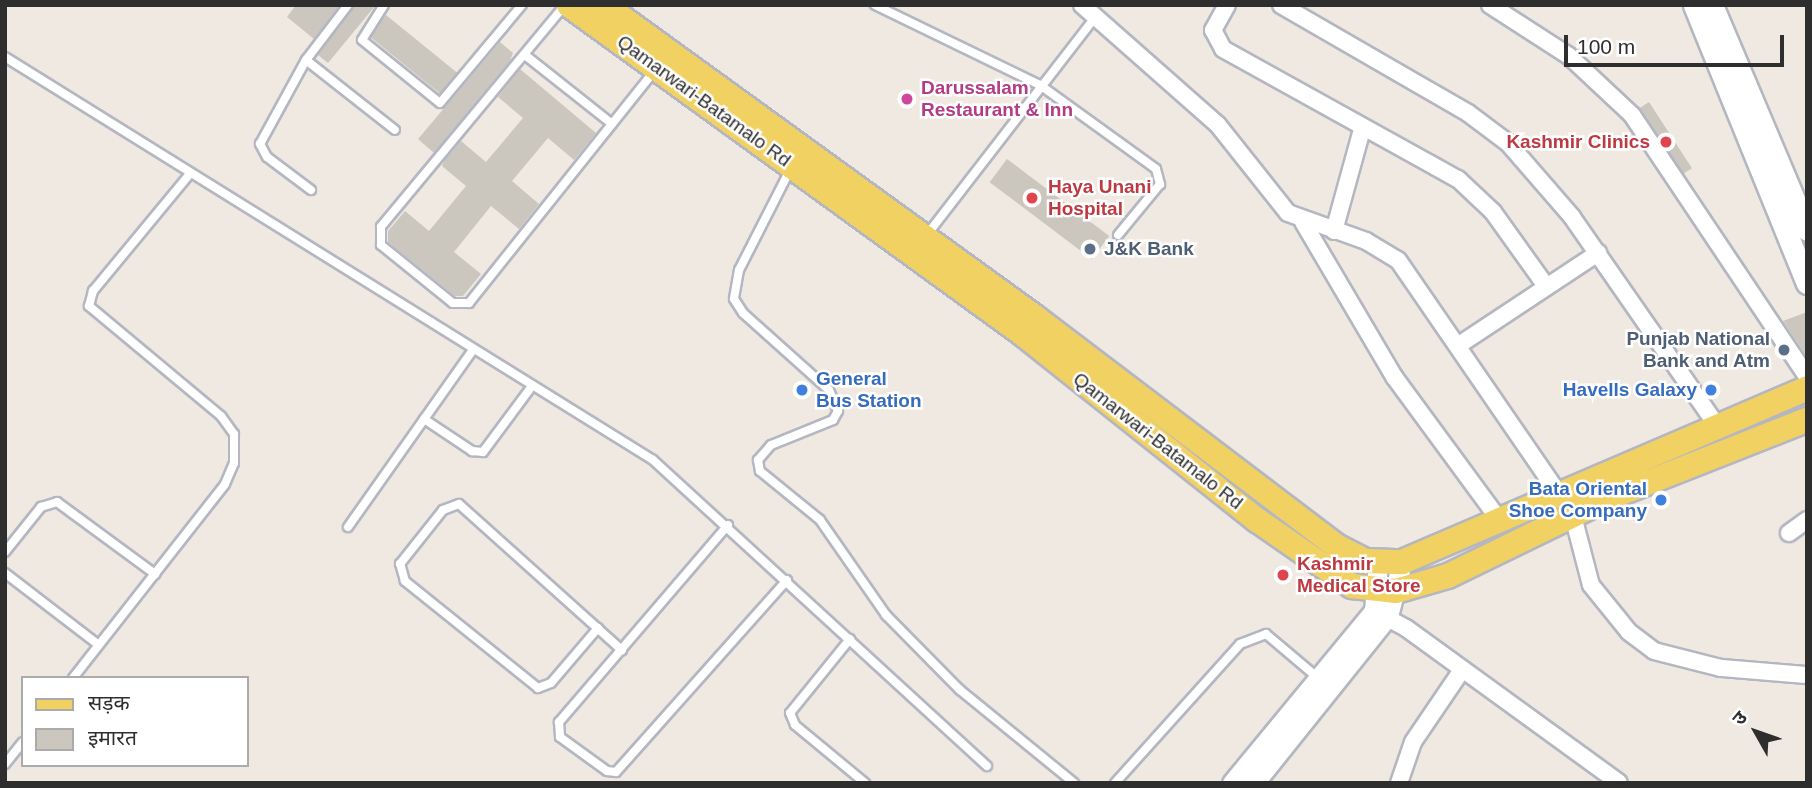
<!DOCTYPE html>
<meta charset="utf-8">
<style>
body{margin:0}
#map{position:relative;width:1812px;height:788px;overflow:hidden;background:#efe9e1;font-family:Arial,"Noto Sans Devanagari",sans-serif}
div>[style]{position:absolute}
.building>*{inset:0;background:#cbc7bf;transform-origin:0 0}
.roads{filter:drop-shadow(2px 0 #b4b7c1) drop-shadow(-2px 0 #b4b7c1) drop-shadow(0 2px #b4b7c1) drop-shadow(0 -2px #b4b7c1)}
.service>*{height:8px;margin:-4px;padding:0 4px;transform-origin:4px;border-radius:4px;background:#fff}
.minor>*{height:16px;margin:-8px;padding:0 8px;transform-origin:8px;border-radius:8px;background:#fff}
.tertiary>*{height:19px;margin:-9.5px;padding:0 9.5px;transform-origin:9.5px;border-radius:9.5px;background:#fff}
.secondary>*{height:21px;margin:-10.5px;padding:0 10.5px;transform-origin:10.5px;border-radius:10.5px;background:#fff}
.primary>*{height:24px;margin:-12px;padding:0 12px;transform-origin:12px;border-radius:12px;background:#f2d163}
.dots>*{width:19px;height:19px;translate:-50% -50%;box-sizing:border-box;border:4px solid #fff;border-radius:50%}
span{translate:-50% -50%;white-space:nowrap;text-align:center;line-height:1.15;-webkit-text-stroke:5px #fff;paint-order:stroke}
.hotel-label{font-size:19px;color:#b23c85;font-weight:700}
.left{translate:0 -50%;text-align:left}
.street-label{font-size:19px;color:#2e2e2e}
.health-label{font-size:19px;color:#be3a42;font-weight:700}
.right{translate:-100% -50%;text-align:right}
.service-label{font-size:19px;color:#4e5e75;font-weight:700}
.shop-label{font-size:19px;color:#366cbe;font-weight:700}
.frame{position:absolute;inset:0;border:7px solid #2e2e2e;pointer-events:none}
.legend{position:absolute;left:21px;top:676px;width:228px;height:91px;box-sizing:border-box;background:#fff;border:2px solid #ababab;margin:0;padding:9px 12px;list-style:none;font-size:21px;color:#2e2e2e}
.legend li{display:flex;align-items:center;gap:14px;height:35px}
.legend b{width:35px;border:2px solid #ababab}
.north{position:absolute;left:1721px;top:697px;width:70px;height:70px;-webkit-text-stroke:5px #fff;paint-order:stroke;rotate:310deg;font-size:19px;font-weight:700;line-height:28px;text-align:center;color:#2e2e2e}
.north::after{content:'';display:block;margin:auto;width:24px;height:32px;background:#2e2e2e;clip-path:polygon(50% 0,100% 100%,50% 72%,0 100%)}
.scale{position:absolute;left:1564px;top:35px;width:220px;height:32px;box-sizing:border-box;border:4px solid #2e2e2e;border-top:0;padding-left:9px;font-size:21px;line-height:24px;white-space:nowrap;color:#2e2e2e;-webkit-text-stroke:5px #fff;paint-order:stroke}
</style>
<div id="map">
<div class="building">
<i style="clip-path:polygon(296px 5px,340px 5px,314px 39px,287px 17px)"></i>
<i style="clip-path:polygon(354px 5px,375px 6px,328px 63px,318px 55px)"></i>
<i style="left:386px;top:15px;width:92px;height:27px;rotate:39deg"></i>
<i style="clip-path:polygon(500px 42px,513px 53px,510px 61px,434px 153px,418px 139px)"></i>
<i style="clip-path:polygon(520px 69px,596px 133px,574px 160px,548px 138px,512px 181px,539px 204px,519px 229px,491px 206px,454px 252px,481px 274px,463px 296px,455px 296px,388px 242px,388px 231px,405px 211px,429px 231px,466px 186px,442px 166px,444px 161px,461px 141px,486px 162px,523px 118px,498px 97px)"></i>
<i style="left:1649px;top:102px;width:79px;height:11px;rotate:57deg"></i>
<i style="left:1007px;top:159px;width:128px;height:29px;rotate:37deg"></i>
<i style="clip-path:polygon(1807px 312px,1807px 357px,1783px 321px)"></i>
</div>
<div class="roads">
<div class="service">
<i style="left:384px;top:5px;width:41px;rotate:122.2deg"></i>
<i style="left:362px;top:40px;width:100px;rotate:38.9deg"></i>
<i style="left:440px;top:103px;width:128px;rotate:-50.1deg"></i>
<i style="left:565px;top:5px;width:288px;rotate:129.7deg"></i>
<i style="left:381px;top:227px;width:18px;rotate:90deg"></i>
<i style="left:381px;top:245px;width:92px;rotate:38.9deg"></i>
<i style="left:453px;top:303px;width:16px"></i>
<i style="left:469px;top:303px;width:297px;rotate:-51.4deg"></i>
<i style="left:875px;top:5px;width:183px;rotate:25.9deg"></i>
<i style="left:1040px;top:85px;width:143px;rotate:35.9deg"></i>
<i style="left:1156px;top:169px;width:16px;rotate:75deg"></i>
<i style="left:1160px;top:184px;width:66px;rotate:129.5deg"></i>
<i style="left:525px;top:55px;width:111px;rotate:38.4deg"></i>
<i style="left:5px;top:57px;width:763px;rotate:31.88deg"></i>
<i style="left:653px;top:460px;width:453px;rotate:42.5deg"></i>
<i style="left:306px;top:60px;width:113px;rotate:38.2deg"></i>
<i style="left:791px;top:168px;width:114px;rotate:117deg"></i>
<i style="left:739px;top:270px;width:29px;rotate:100deg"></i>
<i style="left:734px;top:299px;width:17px;rotate:57deg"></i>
<i style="left:743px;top:313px;width:115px;rotate:41.8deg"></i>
<i style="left:829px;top:390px;width:23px;rotate:67deg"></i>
<i style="left:838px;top:411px;width:10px;rotate:119deg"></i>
<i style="left:833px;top:420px;width:67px;rotate:158deg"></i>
<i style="left:771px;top:445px;width:20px;rotate:131deg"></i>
<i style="left:758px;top:460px;width:11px;rotate:80deg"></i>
<i style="left:760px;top:471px;width:77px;rotate:39.2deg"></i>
<i style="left:820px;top:520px;width:116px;rotate:55.2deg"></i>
<i style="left:886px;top:615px;width:105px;rotate:45.4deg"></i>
<i style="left:960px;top:690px;width:147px;rotate:39.2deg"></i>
<i style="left:311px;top:190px;width:55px;rotate:-143.1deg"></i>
<i style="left:267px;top:157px;width:15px;rotate:-118deg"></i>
<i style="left:260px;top:144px;width:96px;rotate:-61.3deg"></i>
<i style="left:306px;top:60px;width:69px;rotate:-52.6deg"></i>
<i style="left:926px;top:236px;width:277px;rotate:-52.3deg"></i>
<i style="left:424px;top:419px;width:58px;rotate:33.7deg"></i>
<i style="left:472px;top:451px;width:11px;rotate:5deg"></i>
<i style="left:483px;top:452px;width:82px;rotate:-53.4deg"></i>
<i style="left:728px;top:525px;width:260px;rotate:130.6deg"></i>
<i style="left:559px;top:722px;width:15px;rotate:86deg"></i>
<i style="left:560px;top:737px;width:58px;rotate:35.9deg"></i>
<i style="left:607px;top:771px;width:9px;rotate:6deg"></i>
<i style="left:616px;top:772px;width:257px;rotate:-48.3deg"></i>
<i style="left:348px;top:527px;width:217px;rotate:-54.8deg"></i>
<i style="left:5px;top:552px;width:58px;rotate:-51.3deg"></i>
<i style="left:41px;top:507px;width:17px;rotate:-17deg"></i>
<i style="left:57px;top:502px;width:122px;rotate:36.3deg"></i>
<i style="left:5px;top:573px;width:118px;rotate:37.5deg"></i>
<i style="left:598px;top:628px;width:72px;rotate:130.5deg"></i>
<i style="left:551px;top:683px;width:14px;rotate:159deg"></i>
<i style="left:538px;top:688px;width:171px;rotate:-141.2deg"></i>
<i style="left:405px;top:581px;width:18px;rotate:-106deg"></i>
<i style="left:400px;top:564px;width:69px;rotate:-51.5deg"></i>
<i style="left:443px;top:510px;width:17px;rotate:-21deg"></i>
<i style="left:459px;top:504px;width:219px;rotate:41.9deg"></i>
<i style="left:850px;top:639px;width:95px;rotate:129deg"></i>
<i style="left:790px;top:713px;width:13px;rotate:67deg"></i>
<i style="left:795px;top:725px;width:91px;rotate:39.6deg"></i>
<i style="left:73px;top:678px;width:246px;rotate:-51.9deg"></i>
<i style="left:225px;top:484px;width:23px;rotate:-67deg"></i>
<i style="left:234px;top:463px;width:29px;rotate:-90deg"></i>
<i style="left:234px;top:434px;width:22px;rotate:-126deg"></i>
<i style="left:221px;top:416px;width:172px;rotate:-140.2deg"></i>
<i style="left:89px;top:306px;width:16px;rotate:-75deg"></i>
<i style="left:93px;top:291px;width:151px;rotate:-50.4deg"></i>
<i style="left:5px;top:764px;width:28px;rotate:-51deg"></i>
<i style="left:1115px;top:783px;width:187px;rotate:-48deg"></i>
<i style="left:1240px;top:644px;width:28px;rotate:-21deg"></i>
<i style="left:1266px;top:634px;width:68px;rotate:40.2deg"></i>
</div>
<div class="minor">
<i style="left:1082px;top:5px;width:181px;rotate:41.4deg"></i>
<i style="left:1218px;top:125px;width:112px;rotate:51.5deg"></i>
<i style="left:1288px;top:213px;width:83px;rotate:19.7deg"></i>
<i style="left:1366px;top:241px;width:37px;rotate:31deg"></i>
<i style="left:1398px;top:260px;width:288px;rotate:55.5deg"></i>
<i style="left:1227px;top:5px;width:29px;rotate:119deg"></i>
<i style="left:1213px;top:30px;width:21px;rotate:62deg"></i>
<i style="left:1223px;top:49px;width:269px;rotate:29deg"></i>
<i style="left:1458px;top:179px;width:48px;rotate:43.3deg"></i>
<i style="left:1493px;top:212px;width:91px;rotate:54.4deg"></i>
<i style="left:1281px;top:5px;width:216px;rotate:30deg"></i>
<i style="left:1468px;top:113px;width:50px;rotate:36.9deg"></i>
<i style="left:1508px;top:143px;width:98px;rotate:49.1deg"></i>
<i style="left:1572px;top:217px;width:254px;rotate:55.2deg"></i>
<i style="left:1490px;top:5px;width:94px;rotate:32.8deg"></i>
<i style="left:1569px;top:56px;width:86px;rotate:43.1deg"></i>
<i style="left:1632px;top:115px;width:314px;rotate:56.2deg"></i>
<i style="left:1303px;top:222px;width:181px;rotate:59.5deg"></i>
<i style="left:1395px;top:378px;width:177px;rotate:53.7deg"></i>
<i style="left:1334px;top:231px;width:106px;rotate:-74.6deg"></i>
<i style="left:1459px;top:345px;width:167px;rotate:-33.5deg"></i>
<i style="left:1573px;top:516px;width:71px;rotate:75.4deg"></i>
<i style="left:1591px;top:585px;width:60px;rotate:51deg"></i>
<i style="left:1629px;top:632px;width:31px;rotate:37deg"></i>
<i style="left:1654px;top:651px;width:69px;rotate:14.2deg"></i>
<i style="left:1721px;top:668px;width:86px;rotate:4.7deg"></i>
<i style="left:1789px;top:533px;width:22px;rotate:-36deg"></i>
<i style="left:1376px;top:612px;width:34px;rotate:28deg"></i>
<i style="left:1406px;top:628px;width:263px;rotate:36deg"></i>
<i style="left:1399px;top:783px;width:43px;rotate:-71.1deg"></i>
<i style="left:1413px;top:742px;width:87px;rotate:-55.8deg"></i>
</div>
<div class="tertiary">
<i style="left:1232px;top:783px;width:223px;rotate:-50.5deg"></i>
<i style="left:1374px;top:611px;width:50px;rotate:-85.4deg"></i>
<i style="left:1254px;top:783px;width:214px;rotate:-51.3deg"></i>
<i style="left:1388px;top:616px;width:56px;rotate:-75.5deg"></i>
</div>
<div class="secondary">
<i style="left:1694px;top:5px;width:300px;rotate:67.9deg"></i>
<i style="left:1712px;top:5px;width:244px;rotate:67.1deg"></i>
</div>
<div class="primary">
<i style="left:569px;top:5px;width:561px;rotate:35.93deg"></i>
<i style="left:1023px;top:334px;width:299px;rotate:38.5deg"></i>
<i style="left:1257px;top:520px;width:116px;rotate:34.8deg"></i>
<i style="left:1352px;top:586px;width:44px;rotate:6.5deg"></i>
<i style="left:1396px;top:591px;width:54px;rotate:-16.1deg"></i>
<i style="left:1448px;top:576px;width:176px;rotate:-26deg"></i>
<i style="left:1606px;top:499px;width:216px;rotate:-21.5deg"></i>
<i style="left:604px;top:5px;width:533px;rotate:35.92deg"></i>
<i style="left:1036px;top:318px;width:377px;rotate:37.2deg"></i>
<i style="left:1336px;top:546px;width:34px;rotate:27deg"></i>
<i style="left:1366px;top:561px;width:36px;rotate:2deg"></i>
<i style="left:1402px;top:562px;width:441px;rotate:-23.2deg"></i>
</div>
</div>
<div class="dots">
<i style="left:907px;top:99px;background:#d1479c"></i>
<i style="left:1666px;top:142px;background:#e0444e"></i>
<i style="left:1032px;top:198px;background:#e0444e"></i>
<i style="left:1090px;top:249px;background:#5c6f8a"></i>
<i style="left:1784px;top:350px;background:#5c6f8a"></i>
<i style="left:802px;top:390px;background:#3f7fe0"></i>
<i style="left:1711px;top:390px;background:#3f7fe0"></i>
<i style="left:1661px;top:500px;background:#3f7fe0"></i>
<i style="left:1283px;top:575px;background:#e0444e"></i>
</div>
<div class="hotel-label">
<span class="left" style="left:921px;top:99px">Darussalam<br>Restaurant &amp; Inn</span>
</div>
<div class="street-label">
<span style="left:704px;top:101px;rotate:36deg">Qamarwari-Batamalo Rd</span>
<span style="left:1158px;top:441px;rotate:38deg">Qamarwari-Batamalo Rd</span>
</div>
<div class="health-label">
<span class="right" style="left:1650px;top:142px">Kashmir Clinics</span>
<span class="left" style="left:1048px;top:198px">Haya Unani<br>Hospital</span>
<span class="left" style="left:1297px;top:575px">Kashmir<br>Medical Store</span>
</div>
<div class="service-label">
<span class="left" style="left:1104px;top:249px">J&amp;K Bank</span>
<span class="right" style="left:1770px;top:350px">Punjab National<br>Bank and Atm</span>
</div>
<div class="shop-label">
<span class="left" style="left:816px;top:390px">General<br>Bus Station</span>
<span class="right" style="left:1697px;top:390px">Havells Galaxy</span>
<span class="right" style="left:1647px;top:500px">Bata Oriental<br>Shoe Company</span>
</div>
<div class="frame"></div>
<ul class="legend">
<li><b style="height:9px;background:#f2d163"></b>सड़क</li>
<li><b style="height:19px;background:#cbc7bf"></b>इमारत</li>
</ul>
<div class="north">उ</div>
<div class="scale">100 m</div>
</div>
